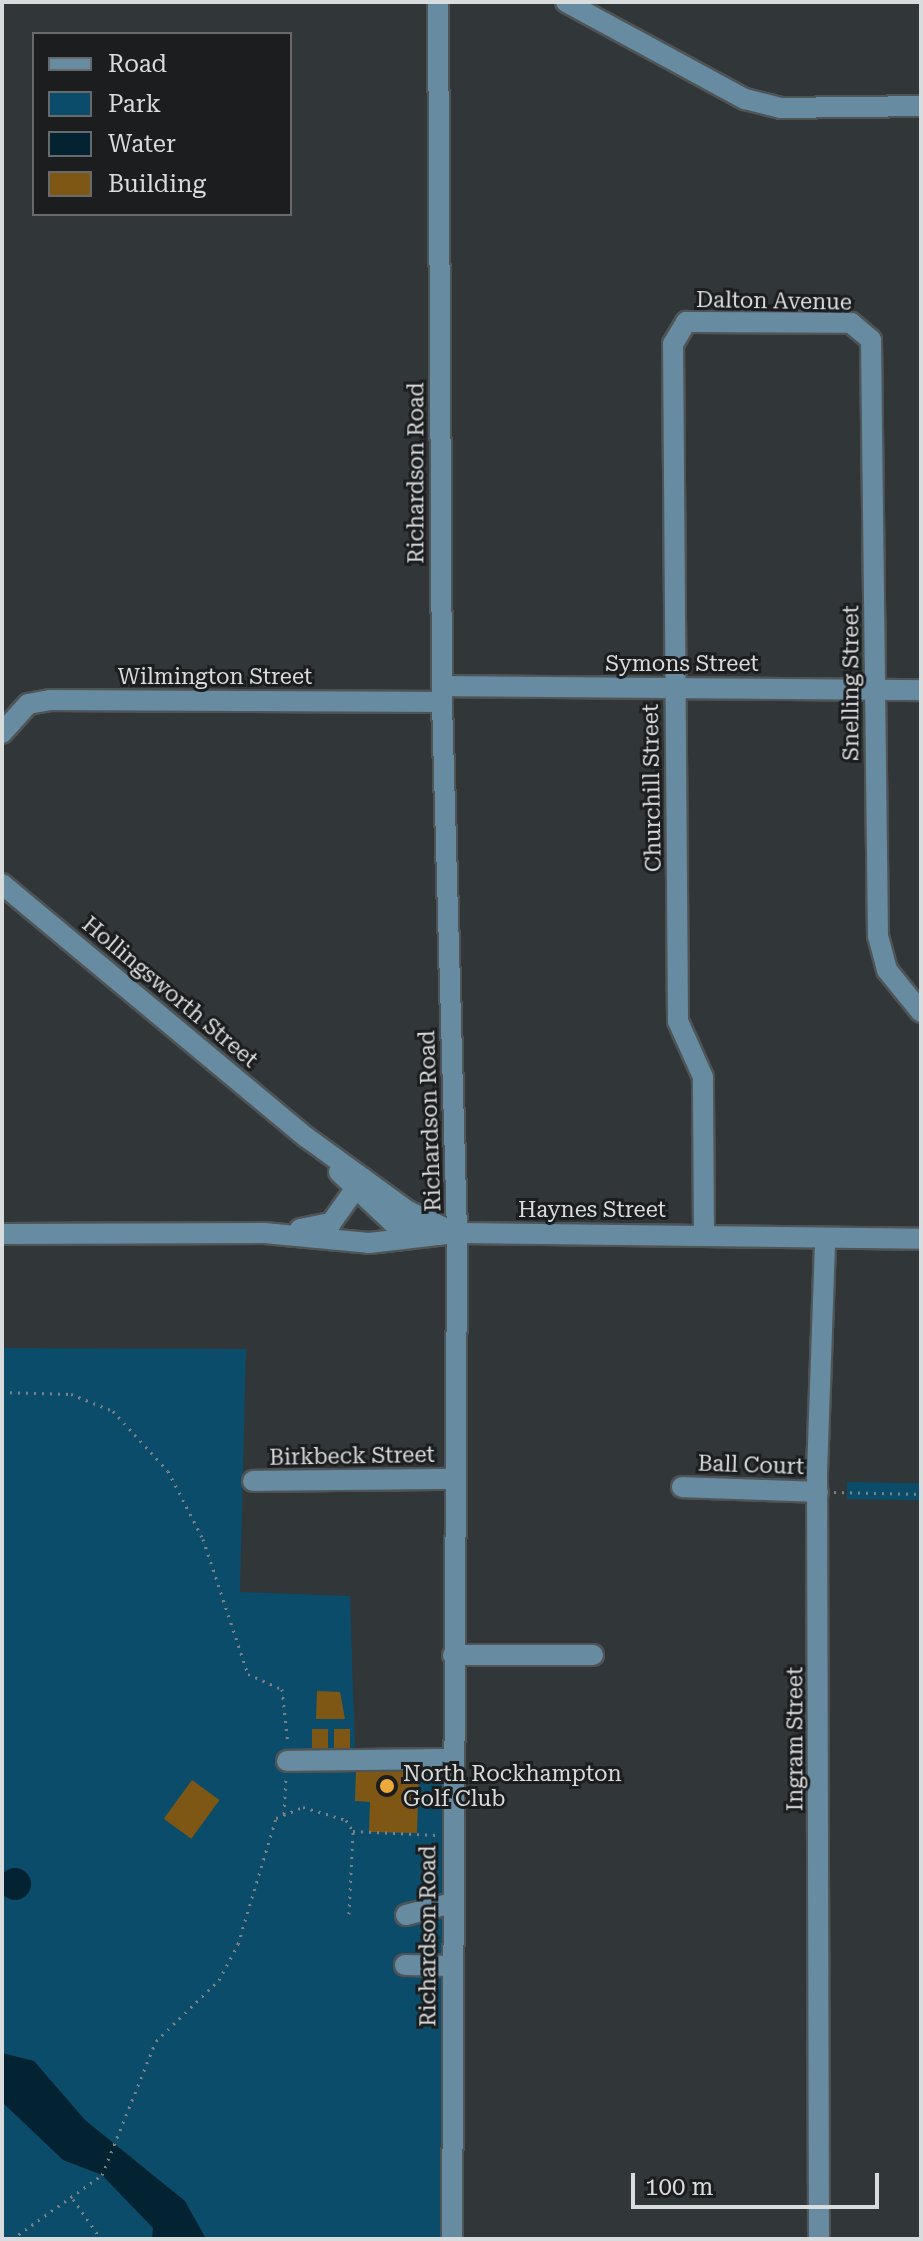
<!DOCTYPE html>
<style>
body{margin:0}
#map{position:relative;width:923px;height:2241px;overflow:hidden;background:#313639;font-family:"Roboto Serif",serif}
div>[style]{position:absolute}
.green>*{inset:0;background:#0a4c69;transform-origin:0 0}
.water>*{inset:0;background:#032332}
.round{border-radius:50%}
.building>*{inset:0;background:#7e5715;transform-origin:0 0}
.path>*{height:3px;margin-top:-1.5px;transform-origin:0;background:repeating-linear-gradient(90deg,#7d8183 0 2px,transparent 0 8px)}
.roads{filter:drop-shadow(2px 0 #4f5457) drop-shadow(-2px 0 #4f5457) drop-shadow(0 2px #4f5457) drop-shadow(0 -2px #4f5457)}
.minor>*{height:20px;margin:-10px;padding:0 10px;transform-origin:10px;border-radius:10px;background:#678ca2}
.dots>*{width:22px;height:22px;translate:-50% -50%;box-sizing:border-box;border:4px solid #1b1d1e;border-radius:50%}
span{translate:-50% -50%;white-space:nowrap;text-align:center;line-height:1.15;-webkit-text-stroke:6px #1b1d1e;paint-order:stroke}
.street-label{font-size:22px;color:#d9dcdd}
.poi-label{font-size:22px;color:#d9dcdd}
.left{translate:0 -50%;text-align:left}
.frame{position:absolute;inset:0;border:4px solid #d9dcdd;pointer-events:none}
.legend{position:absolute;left:32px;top:32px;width:260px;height:184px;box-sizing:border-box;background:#1b1d1e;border:2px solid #67696a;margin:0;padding:10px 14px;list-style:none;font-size:24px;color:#d9dcdd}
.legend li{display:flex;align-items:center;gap:16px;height:40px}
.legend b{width:40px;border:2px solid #67696a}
.scale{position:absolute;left:631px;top:2173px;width:248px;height:36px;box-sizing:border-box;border:4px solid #d9dcdd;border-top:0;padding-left:10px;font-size:24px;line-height:28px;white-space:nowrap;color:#d9dcdd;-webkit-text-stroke:6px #1b1d1e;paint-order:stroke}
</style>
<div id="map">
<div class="green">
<i style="clip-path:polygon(2px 1348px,246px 1349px,240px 1592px,350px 1596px,355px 1749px,446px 1749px,445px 2239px,2px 2239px)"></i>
<i style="left:847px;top:1482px;width:74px;height:17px;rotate:1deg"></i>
</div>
<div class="water">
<i class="round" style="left:-1px;top:1868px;width:32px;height:32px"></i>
<i style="clip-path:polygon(2px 2053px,34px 2061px,85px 2120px,185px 2201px,206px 2239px,152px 2239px,153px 2228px,102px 2175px,63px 2160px,2px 2102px)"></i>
</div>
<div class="building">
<i style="clip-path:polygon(317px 1691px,340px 1692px,345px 1719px,316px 1719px)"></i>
<i style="left:328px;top:1729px;width:22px;height:16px;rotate:90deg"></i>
<i style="left:350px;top:1729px;width:23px;height:16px;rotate:90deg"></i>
<i style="clip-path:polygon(356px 1769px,419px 1771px,417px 1833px,369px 1832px,370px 1802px,355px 1801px)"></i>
<i style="left:192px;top:1780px;width:34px;height:48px;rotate:36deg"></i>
</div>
<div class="path">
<i style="left:2px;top:1392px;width:69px;rotate:1.7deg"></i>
<i style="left:71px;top:1394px;width:45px;rotate:22deg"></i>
<i style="left:113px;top:1411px;width:81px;rotate:47.5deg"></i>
<i style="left:168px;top:1471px;width:76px;rotate:62.8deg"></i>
<i style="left:203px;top:1539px;width:142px;rotate:71.6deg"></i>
<i style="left:248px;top:1674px;width:37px;rotate:24deg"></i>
<i style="left:282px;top:1689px;width:55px;rotate:83.8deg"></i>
<i style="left:834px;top:1492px;width:87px;rotate:1.3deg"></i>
<i style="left:284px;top:1814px;width:34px;rotate:-87deg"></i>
<i style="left:349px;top:1914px;width:83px;rotate:-87.2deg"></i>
<i style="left:73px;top:2199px;width:49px;rotate:55deg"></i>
<i style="left:12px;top:2239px;width:110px;rotate:-35.4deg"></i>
<i style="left:102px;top:2175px;width:144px;rotate:-68.1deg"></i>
<i style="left:156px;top:2041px;width:88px;rotate:-44.1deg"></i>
<i style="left:219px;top:1980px;width:41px;rotate:-62.2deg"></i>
<i style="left:238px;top:1944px;width:132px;rotate:-73.2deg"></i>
<i style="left:276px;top:1818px;width:29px;rotate:-22deg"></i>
<i style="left:303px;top:1807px;width:45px;rotate:16.8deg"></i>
<i style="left:346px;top:1820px;width:13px;rotate:58deg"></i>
<i style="left:353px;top:1831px;width:83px;rotate:2.8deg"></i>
</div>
<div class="roads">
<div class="minor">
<i style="left:438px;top:2px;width:700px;rotate:89.67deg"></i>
<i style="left:442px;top:702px;width:531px;rotate:88.38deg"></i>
<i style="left:457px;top:1233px;width:1006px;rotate:90.28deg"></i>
<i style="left:566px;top:2px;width:204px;rotate:28.5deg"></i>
<i style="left:745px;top:99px;width:37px;rotate:14deg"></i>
<i style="left:781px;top:108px;width:140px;rotate:-0.8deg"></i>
<i style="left:442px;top:686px;width:479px;rotate:0.5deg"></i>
<i style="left:2px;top:733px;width:39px;rotate:-48deg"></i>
<i style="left:28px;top:704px;width:22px;rotate:-10deg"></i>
<i style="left:50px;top:700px;width:392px;rotate:0.3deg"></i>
<i style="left:2px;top:884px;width:396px;rotate:39.8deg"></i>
<i style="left:306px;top:1137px;width:126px;rotate:36deg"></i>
<i style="left:408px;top:1211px;width:50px;rotate:25deg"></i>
<i style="left:339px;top:1172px;width:73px;rotate:43.3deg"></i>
<i style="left:392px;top:1222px;width:30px;rotate:27deg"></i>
<i style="left:300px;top:1229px;width:32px;rotate:-11deg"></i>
<i style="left:331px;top:1223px;width:55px;rotate:-54.6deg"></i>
<i style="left:2px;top:1234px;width:262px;rotate:-0.2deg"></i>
<i style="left:264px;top:1233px;width:105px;rotate:5.4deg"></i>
<i style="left:369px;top:1243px;width:89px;rotate:-6.5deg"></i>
<i style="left:457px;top:1233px;width:464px;rotate:0.7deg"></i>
<i style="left:704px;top:1235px;width:158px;rotate:-90.4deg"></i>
<i style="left:703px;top:1077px;width:61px;rotate:-114.1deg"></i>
<i style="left:678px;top:1021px;width:677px;rotate:-90.42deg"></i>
<i style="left:673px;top:344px;width:26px;rotate:-59deg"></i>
<i style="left:686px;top:322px;width:165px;rotate:0.3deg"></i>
<i style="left:851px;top:323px;width:26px;rotate:40deg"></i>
<i style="left:871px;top:340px;width:596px;rotate:89.33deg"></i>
<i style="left:878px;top:936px;width:35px;rotate:75deg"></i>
<i style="left:887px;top:970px;width:54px;rotate:51deg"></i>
<i style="left:253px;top:1481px;width:198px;rotate:-0.6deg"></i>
<i style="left:682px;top:1487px;width:136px;rotate:2.1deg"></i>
<i style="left:453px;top:1655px;width:140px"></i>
<i style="left:287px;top:1761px;width:166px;rotate:-0.7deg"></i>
<i style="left:406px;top:1915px;width:48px;rotate:-14.6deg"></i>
<i style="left:405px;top:1965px;width:47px;rotate:1.2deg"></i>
<i style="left:819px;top:2239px;width:766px;rotate:-90.15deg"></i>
<i style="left:817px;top:1473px;width:234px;rotate:-88deg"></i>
</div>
</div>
<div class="dots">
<i style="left:387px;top:1786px;background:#eca93a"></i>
</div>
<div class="street-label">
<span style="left:774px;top:301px;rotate:1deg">Dalton Avenue</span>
<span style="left:416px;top:473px;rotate:-90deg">Richardson Road</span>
<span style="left:682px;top:664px">Symons Street</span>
<span style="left:215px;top:677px">Wilmington Street</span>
<span style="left:851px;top:683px;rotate:-90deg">Snelling Street</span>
<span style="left:652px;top:788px;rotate:-91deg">Churchill Street</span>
<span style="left:170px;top:992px;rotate:40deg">Hollingsworth Street</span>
<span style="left:430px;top:1121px;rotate:-92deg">Richardson Road</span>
<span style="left:592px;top:1210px">Haynes Street</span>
<span style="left:352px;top:1456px;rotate:-1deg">Birkbeck Street</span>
<span style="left:751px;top:1465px;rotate:2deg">Ball Court</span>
<span style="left:795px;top:1739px;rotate:-90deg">Ingram Street</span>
<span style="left:428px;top:1936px;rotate:-90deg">Richardson Road</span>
</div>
<div class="poi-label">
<span class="left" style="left:403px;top:1786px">North Rockhampton<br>Golf Club</span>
</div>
<div class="frame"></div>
<ul class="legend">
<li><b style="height:10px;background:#678ca2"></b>Road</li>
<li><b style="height:22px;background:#0a4c69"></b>Park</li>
<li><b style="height:22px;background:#032332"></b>Water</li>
<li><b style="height:22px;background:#7e5715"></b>Building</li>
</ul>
<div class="scale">100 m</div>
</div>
